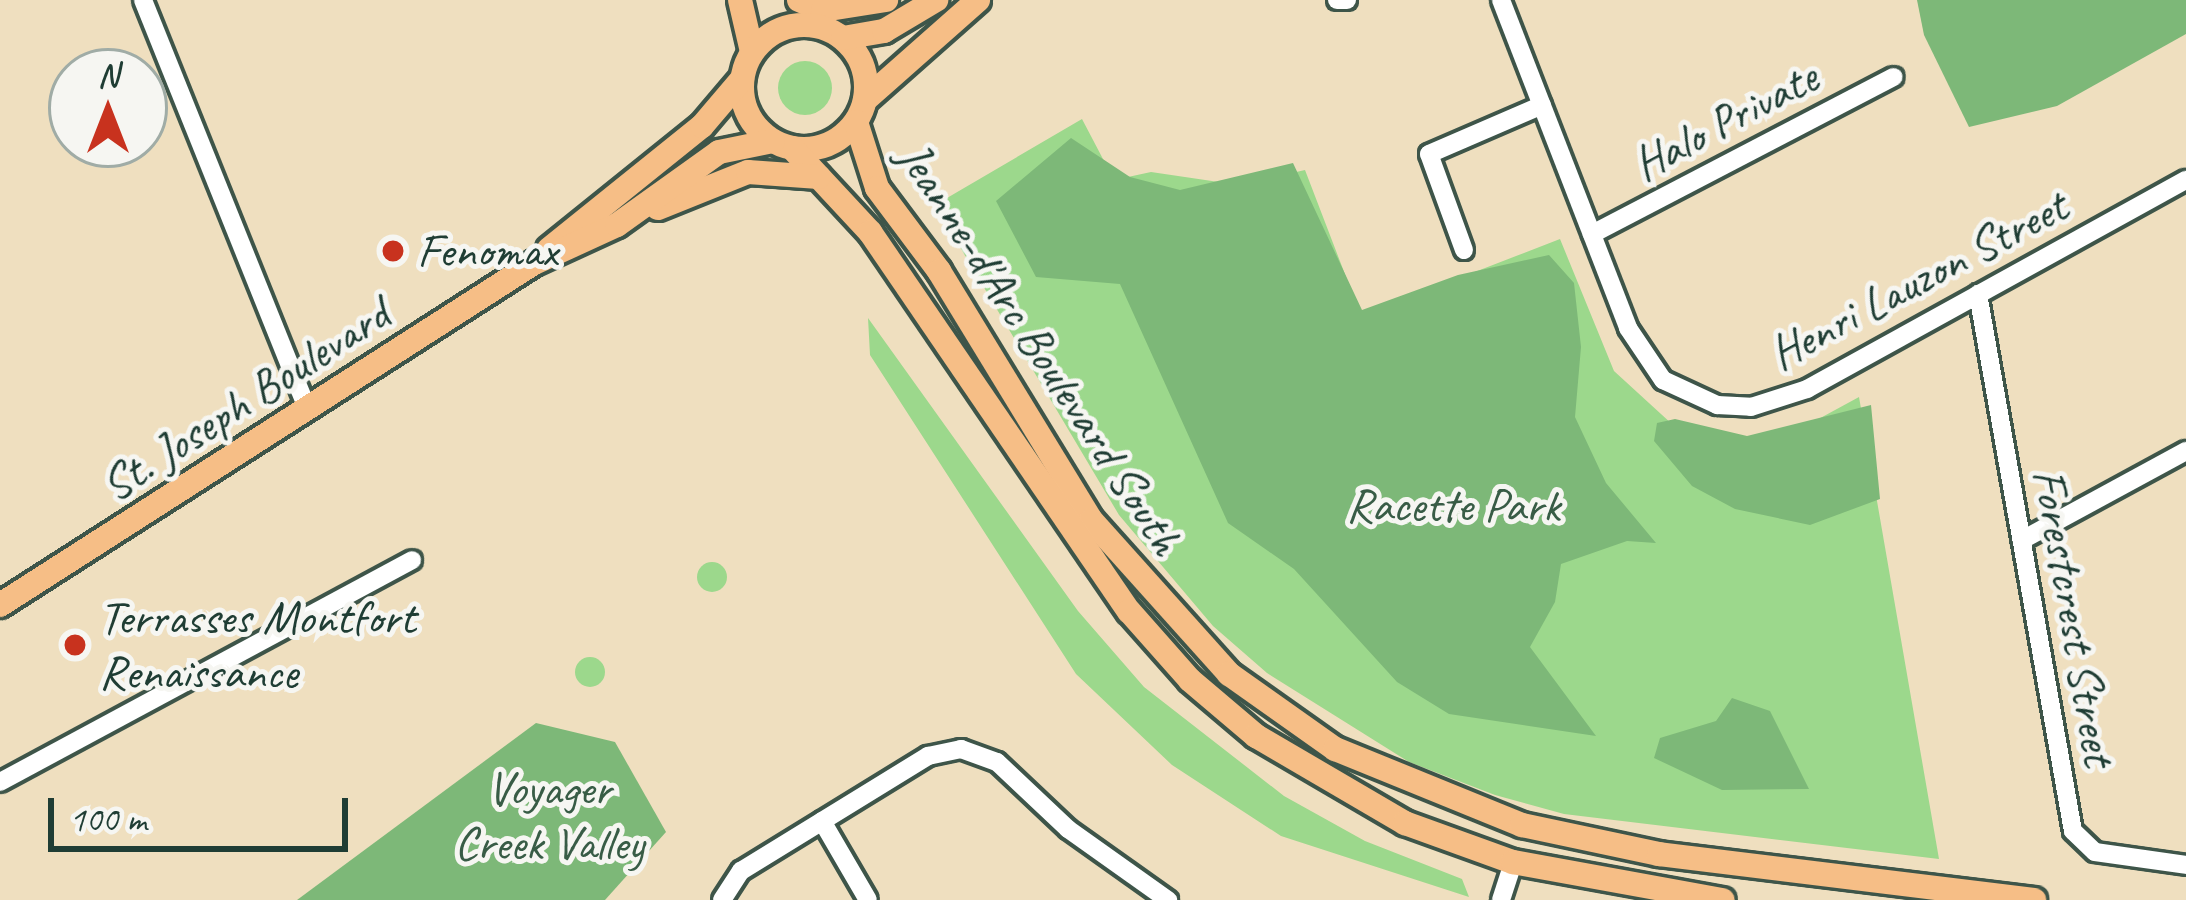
<!DOCTYPE html>
<style>
body{margin:0}
#map{position:relative;width:2186px;height:900px;overflow:hidden;background:#efdfbf;font-family:Caveat,sans-serif}
div>[style]{position:absolute}
.green>*{inset:0;background:#9cd88c}
.round{border-radius:50%}
.forest>*{inset:0;background:#7db878}
.roads{filter:drop-shadow(3px 0 #3e5549) drop-shadow(-3px 0 #3e5549) drop-shadow(0 3px #3e5549) drop-shadow(0 -3px #3e5549)}
.minor>*{height:18px;margin:-9px;padding:0 9px;transform-origin:9px;border-radius:9px;background:#fff}
.major>*{height:24px;margin:-12px;padding:0 12px;transform-origin:12px;border-radius:12px;background:#f6be86}
.major>.ring{margin:-12px;padding:0;box-sizing:content-box;background:none;border:24px solid #f6be86;border-radius:50%}
.dots>*{width:33px;height:33px;translate:-50% -50%;box-sizing:border-box;border:6px solid #f6f6f2;border-radius:50%}
span{translate:-50% -50%;white-space:nowrap;text-align:center;line-height:1.15;-webkit-text-stroke:10px #f6f6f2;paint-order:stroke}
.street-label{font-size:48px;color:#1f3d34}
.poi-label{font-size:48px;color:#1f3d34}
.left{translate:0 -50%;text-align:left}
.park-label{font-size:48px;color:#385c46}
.north{position:absolute;left:48px;top:48px;width:120px;height:120px;box-sizing:border-box;background:#f6f6f2;border:3px solid #a0aca6;border-radius:50%;rotate:0deg;font-size:33px;font-weight:700;line-height:48px;text-align:center;color:#1f3d34}
.north::after{content:'';display:block;margin:auto;width:42px;height:54px;background:#c8321e;clip-path:polygon(50% 0,100% 100%,50% 72%,0 100%)}
.scale{position:absolute;left:48px;top:798px;width:300px;height:54px;box-sizing:border-box;border:6px solid #1f3d34;border-top:0;padding-left:15px;font-size:36px;line-height:42px;white-space:nowrap;color:#1f3d34;-webkit-text-stroke:9px #f6f6f2;paint-order:stroke}
</style>
<div id="map">
<div class="green">
<i class="round" style="left:778px;top:61px;width:54px;height:54px"></i>
<i style="clip-path:polygon(1082px 119px,1114px 180px,1151px 172px,1239px 185px,1305px 170px,1361px 316px,1560px 239px,1614px 371px,1673px 425px,1736px 441px,1813px 422px,1859px 397px,1939px 859px,1564px 814px,1495px 795px,1409px 762px,1267px 673px,1213px 626px,1119px 515px,935px 205px)"></i>
<i style="clip-path:polygon(868px 318px,1078px 611px,1144px 687px,1284px 796px,1365px 841px,1462px 879px,1469px 897px,1281px 836px,1172px 765px,1076px 674px,870px 355px)"></i>
<i class="round" style="left:697px;top:562px;width:30px;height:30px"></i>
<i class="round" style="left:575px;top:657px;width:30px;height:30px"></i>
</div>
<div class="forest">
<i style="clip-path:polygon(1917px 0,2186px 0,2186px 34px,2057px 106px,1969px 127px,1924px 35px)"></i>
<i style="clip-path:polygon(1071px 138px,1130px 177px,1180px 190px,1293px 163px,1362px 310px,1458px 275px,1549px 255px,1574px 283px,1581px 347px,1575px 417px,1606px 483px,1656px 543px,1627px 541px,1561px 564px,1555px 602px,1530px 647px,1596px 736px,1449px 714px,1397px 682px,1294px 569px,1228px 523px,1120px 284px,1036px 277px,996px 201px)"></i>
<i style="clip-path:polygon(1871px 405px,1880px 499px,1810px 525px,1735px 509px,1692px 486px,1654px 441px,1657px 423px,1675px 419px,1747px 436px)"></i>
<i style="clip-path:polygon(1732px 698px,1770px 711px,1809px 789px,1722px 790px,1654px 758px,1660px 738px,1716px 721px)"></i>
<i style="clip-path:polygon(536px 723px,615px 742px,666px 832px,605px 900px,297px 900px)"></i>
</div>
<div class="roads">
<div class="minor">
<i style="left:143px;top:0;width:440px;rotate:68.1deg"></i>
<i style="left:1337px;top:0;width:10px"></i>
<i style="left:1501px;top:0;width:352px;rotate:68.8deg"></i>
<i style="left:1628px;top:328px;width:63px;rotate:56.1deg"></i>
<i style="left:1663px;top:380px;width:60px;rotate:24.8deg"></i>
<i style="left:1717px;top:405px;width:34px;rotate:3deg"></i>
<i style="left:1751px;top:407px;width:59px;rotate:-17.8deg"></i>
<i style="left:1807px;top:389px;width:433px;rotate:-28.9deg"></i>
<i style="left:1592px;top:234px;width:340px;rotate:-27.5deg"></i>
<i style="left:1464px;top:250px;width:102px;rotate:-110deg"></i>
<i style="left:1429px;top:154px;width:123px;rotate:-23.4deg"></i>
<i style="left:1978px;top:294px;width:545px;rotate:79.97deg"></i>
<i style="left:2073px;top:831px;width:30px;rotate:44deg"></i>
<i style="left:2095px;top:852px;width:92px;rotate:8.1deg"></i>
<i style="left:2022px;top:540px;width:187px;rotate:-28.5deg"></i>
<i style="left:0;top:782px;width:468px;rotate:-28.3deg"></i>
<i style="left:822px;top:821px;width:91px;rotate:59.8deg"></i>
<i style="left:722px;top:900px;width:35px;rotate:-57deg"></i>
<i style="left:741px;top:871px;width:220px;rotate:-31.6deg"></i>
<i style="left:928px;top:756px;width:34px;rotate:-12deg"></i>
<i style="left:961px;top:749px;width:38px;rotate:20deg"></i>
<i style="left:997px;top:762px;width:98px;rotate:43.3deg"></i>
<i style="left:1068px;top:829px;width:123px;rotate:35.4deg"></i>
<i style="left:1501px;top:900px;width:40px;rotate:-72deg"></i>
</div>
<div class="major">
<i style="left:740px;top:0;width:53px;rotate:77deg"></i>
<i style="left:799px;top:0;width:26px;rotate:23deg"></i>
<i style="left:823px;top:10px;width:64px;rotate:-9deg"></i>
<i class="ring" style="left:742px;top:25px;width:100px;height:100px"></i>
<i style="left:843px;top:38px;width:42px;rotate:-9.7deg"></i>
<i style="left:884px;top:31px;width:61px;rotate:-30.8deg"></i>
<i style="left:865px;top:100px;width:151px;rotate:-41.5deg"></i>
<i style="left:856px;top:122px;width:69px;rotate:72.3deg"></i>
<i style="left:877px;top:188px;width:104px;rotate:53.2deg"></i>
<i style="left:939px;top:271px;width:292px;rotate:58.6deg"></i>
<i style="left:1091px;top:520px;width:207px;rotate:48.1deg"></i>
<i style="left:1229px;top:674px;width:130px;rotate:35.3deg"></i>
<i style="left:1335px;top:749px;width:202px;rotate:22.1deg"></i>
<i style="left:1522px;top:825px;width:140px;rotate:12deg"></i>
<i style="left:1659px;top:854px;width:378px;rotate:7deg"></i>
<i style="left:792px;top:148px;width:115px;rotate:47.1deg"></i>
<i style="left:870px;top:232px;width:459px;rotate:55.7deg"></i>
<i style="left:1129px;top:611px;width:92px;rotate:48.5deg"></i>
<i style="left:1190px;top:680px;width:87px;rotate:40.3deg"></i>
<i style="left:1256px;top:736px;width:173px;rotate:30.3deg"></i>
<i style="left:1405px;top:823px;width:115px;rotate:19.9deg"></i>
<i style="left:1513px;top:862px;width:213px;rotate:10.3deg"></i>
<i style="left:658px;top:208px;width:97px;rotate:-21.8deg"></i>
<i style="left:748px;top:172px;width:71px;rotate:4deg"></i>
<i style="left:549px;top:249px;width:196px;rotate:-38.8deg"></i>
<i style="left:702px;top:126px;width:62px;rotate:-49.6deg"></i>
<i style="left:0;top:605px;width:634px;rotate:-32.64deg"></i>
<i style="left:534px;top:263px;width:91px;rotate:-24.6deg"></i>
<i style="left:617px;top:225px;width:125px;rotate:-35.6deg"></i>
<i style="left:719px;top:152px;width:55px;rotate:-11.5deg"></i>
</div>
</div>
<div class="dots">
<i style="left:393px;top:251px;background:#c8321e"></i>
<i style="left:75px;top:645px;background:#c8321e"></i>
</div>
<div class="street-label">
<span style="left:1725px;top:121px;rotate:-28deg">Halo Private</span>
<span style="left:1918px;top:280px;rotate:-28deg">Henri Lauzon Street</span>
<span style="left:1040px;top:348px;rotate:57deg">Jeanne-d'Arc Boulevard South</span>
<span style="left:245px;top:400px;rotate:-33deg">St. Joseph Boulevard</span>
<span style="left:2074px;top:617px;rotate:80deg">Forestcrest Street</span>
</div>
<div class="poi-label">
<span class="left" style="left:417px;top:251px">Fenomax</span>
<span class="left" style="left:99px;top:645px">Terrasses Montfort<br>Renaissance</span>
</div>
<div class="park-label">
<span style="left:1453px;top:506px">Racette Park</span>
<span style="left:549px;top:816px">Voyager<br>Creek Valley</span>
</div>
<div class="north">N</div>
<div class="scale">100 m</div>
</div>
